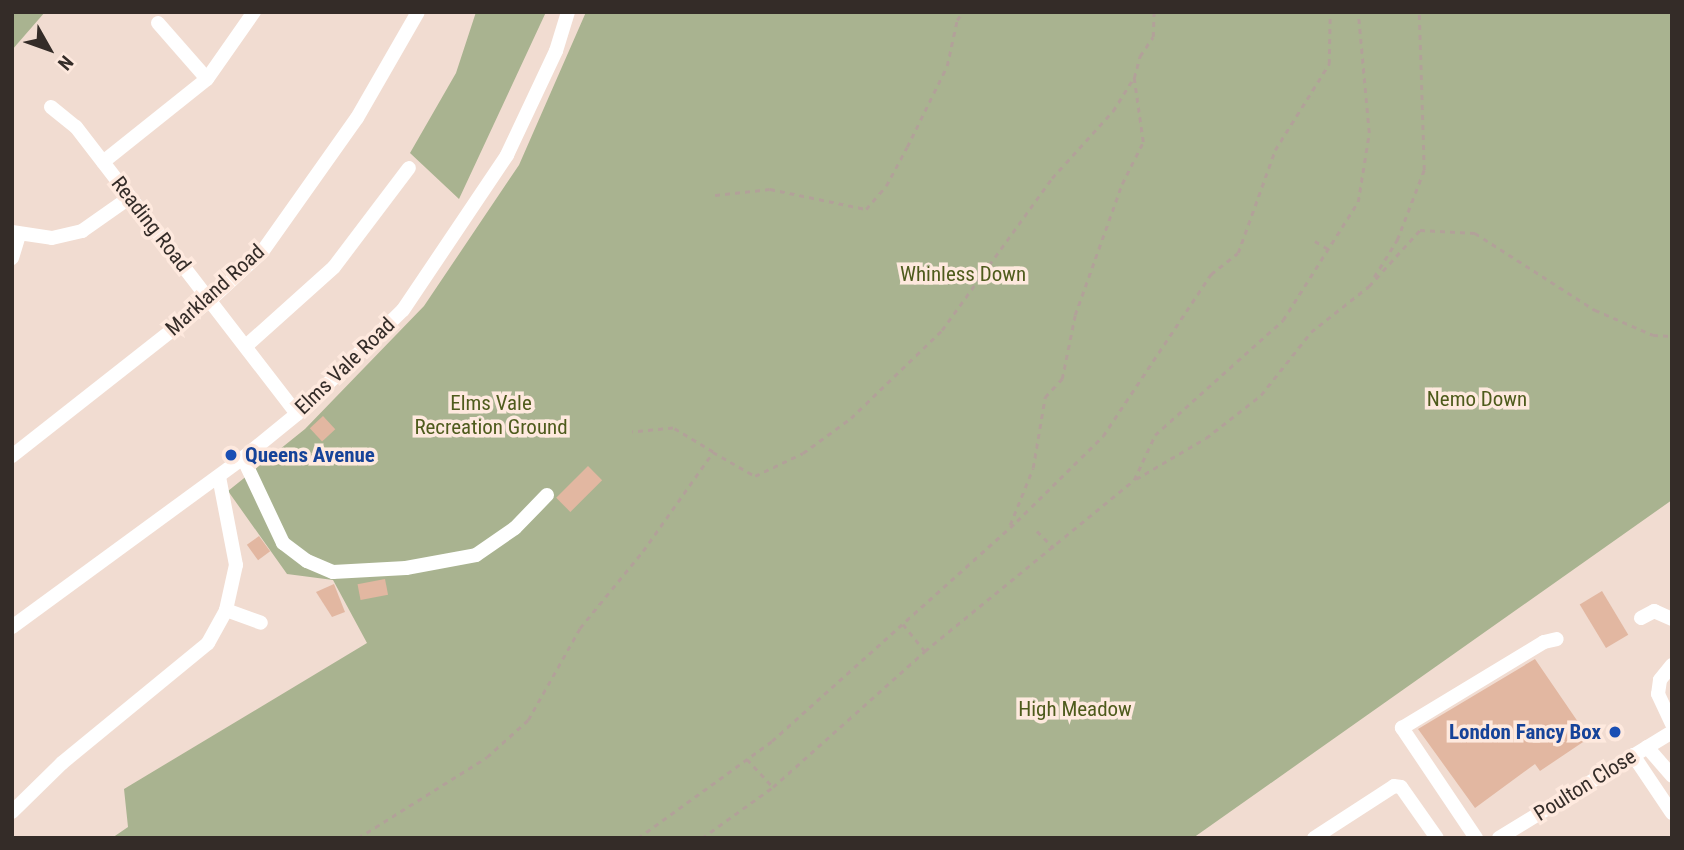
<!DOCTYPE html>
<style>
body{margin:0}
#map{position:relative;width:1684px;height:850px;overflow:hidden;background:#f1dcd1;font-family:"Roboto Condensed",sans-serif}
div>[style]{position:absolute}
.green>*{inset:0;background:#a9b390}
.building>*{inset:0;background:#e2b7a1;transform-origin:0 0}
.path>*{height:2.5px;margin-top:-1.25px;transform-origin:0;background:repeating-linear-gradient(90deg,#b2a199 0 5px,transparent 0 10px)}
.minor>*{height:14px;margin:-7px;padding:0 7px;transform-origin:7px;border-radius:7px;background:#fff}
.dots>*{width:19px;height:19px;translate:-50% -50%;box-sizing:border-box;border:4px solid #fee9de;border-radius:50%}
span{translate:-50% -50%;white-space:nowrap;text-align:center;line-height:1.15;-webkit-text-stroke:7px #fee9de;paint-order:stroke}
.street-label{font-size:21px;color:#342c28}
.park-label{font-size:21px;color:#4e5b1c}
.transit-label{font-size:21px;color:#164399;font-weight:700}
.left{translate:0 -50%;text-align:left}
.right{translate:-100% -50%;text-align:right}
.frame{position:absolute;inset:0;border:14px solid #342c28;pointer-events:none}
.north{position:absolute;left:14px;top:14px;width:70px;height:70px;-webkit-text-stroke:5px #fee9de;paint-order:stroke;rotate:130deg;font-size:19px;font-weight:700;line-height:28px;text-align:center;color:#342c28}
.north::after{content:'';display:block;margin:auto;width:24px;height:32px;background:#342c28;clip-path:polygon(50% 0,100% 100%,50% 72%,0 100%)}
</style>
<div id="map">
<div class="green">
<i style="clip-path:polygon(12px 12px,45px 12px,12px 50px)"></i>
<i style="clip-path:polygon(476px 12px,546px 12px,459px 199px,410px 153px,456px 73px)"></i>
<i style="clip-path:polygon(586px 12px,1672px 12px,1672px 500px,1193px 838px,112px 838px,128px 827px,124px 789px,367px 643px,333px 580px,287px 574px,228px 491px,305px 429px,424px 306px,519px 165px)"></i>
</div>
<div class="building">
<i style="left:323px;top:416px;width:18px;height:18px;rotate:47deg"></i>
<i style="left:588px;top:466px;width:20px;height:45px;rotate:45deg"></i>
<i style="left:259px;top:536px;width:19px;height:15px;rotate:54deg"></i>
<i style="left:385px;top:579px;width:16px;height:28px;rotate:79deg"></i>
<i style="clip-path:polygon(334px 584px,345px 612px,332px 617px,316px 592px)"></i>
<i style="left:1602px;top:591px;width:51px;height:26px;rotate:59deg"></i>
<i style="clip-path:polygon(1535px 659px,1589px 738px,1540px 771px,1535px 764px,1475px 808px,1418px 729px)"></i>
</div>
<div class="path">
<i style="left:715px;top:195px;width:55px;rotate:-6.2deg"></i>
<i style="left:770px;top:189px;width:98px;rotate:11.8deg"></i>
<i style="left:866px;top:209px;width:30px;rotate:-49deg"></i>
<i style="left:886px;top:186px;width:44px;rotate:-61.7deg"></i>
<i style="left:907px;top:147px;width:90px;rotate:-63.7deg"></i>
<i style="left:947px;top:66px;width:47px;rotate:-77.7deg"></i>
<i style="left:957px;top:20px;width:10px;rotate:-53deg"></i>
<i style="left:1315px;top:241px;width:17px;rotate:31deg"></i>
<i style="left:1374px;top:277px;width:44px;rotate:-58.1deg"></i>
<i style="left:1397px;top:240px;width:75px;rotate:-68.9deg"></i>
<i style="left:1424px;top:170px;width:158px;rotate:-91.8deg"></i>
<i style="left:713px;top:452px;width:48px;rotate:29.7deg"></i>
<i style="left:755px;top:476px;width:53px;rotate:-25.6deg"></i>
<i style="left:803px;top:453px;width:59px;rotate:-36.1deg"></i>
<i style="left:851px;top:418px;width:127px;rotate:-44deg"></i>
<i style="left:942px;top:330px;width:188px;rotate:-54.1deg"></i>
<i style="left:1052px;top:178px;width:91px;rotate:-47.7deg"></i>
<i style="left:1113px;top:111px;width:39px;rotate:-58deg"></i>
<i style="left:1136px;top:479px;width:81px;rotate:-30.4deg"></i>
<i style="left:1206px;top:438px;width:70px;rotate:-38deg"></i>
<i style="left:1261px;top:395px;width:80px;rotate:-51.6deg"></i>
<i style="left:1311px;top:332px;width:74px;rotate:-38.4deg"></i>
<i style="left:1369px;top:286px;width:76px;rotate:-47.7deg"></i>
<i style="left:1420px;top:230px;width:55px;rotate:3.1deg"></i>
<i style="left:1475px;top:233px;width:143px;rotate:32.7deg"></i>
<i style="left:1595px;top:310px;width:63px;rotate:23.3deg"></i>
<i style="left:1653px;top:335px;width:19px;rotate:3deg"></i>
<i style="left:1010px;top:525px;width:61px;rotate:-68deg"></i>
<i style="left:1033px;top:468px;width:72px;rotate:-80.4deg"></i>
<i style="left:1045px;top:397px;width:25px;rotate:-47deg"></i>
<i style="left:1062px;top:379px;width:65px;rotate:-78.5deg"></i>
<i style="left:1075px;top:315px;width:139px;rotate:-70.3deg"></i>
<i style="left:1122px;top:184px;width:47px;rotate:-63.4deg"></i>
<i style="left:1143px;top:142px;width:65px;rotate:-98deg"></i>
<i style="left:1134px;top:78px;width:23px;rotate:-75deg"></i>
<i style="left:1140px;top:56px;width:23px;rotate:-56deg"></i>
<i style="left:1153px;top:37px;width:25px;rotate:-88deg"></i>
<i style="left:1037px;top:531px;width:24px;rotate:45deg"></i>
<i style="left:903px;top:624px;width:35px;rotate:51deg"></i>
<i style="left:747px;top:759px;width:38px;rotate:47deg"></i>
<i style="left:358px;top:838px;width:152px;rotate:-32.1deg"></i>
<i style="left:487px;top:757px;width:55px;rotate:-42.1deg"></i>
<i style="left:528px;top:720px;width:106px;rotate:-60.5deg"></i>
<i style="left:580px;top:628px;width:99px;rotate:-50.7deg"></i>
<i style="left:643px;top:551px;width:121px;rotate:-54.7deg"></i>
<i style="left:713px;top:452px;width:47px;rotate:-149deg"></i>
<i style="left:673px;top:428px;width:41px;rotate:174.4deg"></i>
<i style="left:638px;top:838px;width:165px;rotate:-35.9deg"></i>
<i style="left:772px;top:741px;width:329px;rotate:-41.9deg"></i>
<i style="left:1017px;top:521px;width:121px;rotate:-44.7deg"></i>
<i style="left:1103px;top:436px;width:195px;rotate:-56.3deg"></i>
<i style="left:1211px;top:274px;width:34px;rotate:-38deg"></i>
<i style="left:1238px;top:253px;width:109px;rotate:-70.2deg"></i>
<i style="left:1275px;top:150px;width:102px;rotate:-57.9deg"></i>
<i style="left:1329px;top:64px;width:52px;rotate:-88.9deg"></i>
<i style="left:702px;top:838px;width:87px;rotate:-35.7deg"></i>
<i style="left:773px;top:787px;width:204px;rotate:-41.8deg"></i>
<i style="left:925px;top:651px;width:270px;rotate:-39.3deg"></i>
<i style="left:1134px;top:480px;width:50px;rotate:-65deg"></i>
<i style="left:1155px;top:435px;width:172px;rotate:-41.9deg"></i>
<i style="left:1283px;top:320px;width:140px;rotate:-57.6deg"></i>
<i style="left:1358px;top:202px;width:70px;rotate:-80.9deg"></i>
<i style="left:1369px;top:133px;width:121px;rotate:-95.2deg"></i>
</div>
<div class="minor">
<i style="left:158px;top:23px;width:74px;rotate:48.8deg"></i>
<i style="left:51px;top:107px;width:32px;rotate:39deg"></i>
<i style="left:76px;top:127px;width:362px;rotate:52.4deg"></i>
<i style="left:103px;top:162px;width:133px;rotate:-38.6deg"></i>
<i style="left:207px;top:79px;width:82px;rotate:-55deg"></i>
<i style="left:12px;top:232px;width:40px;rotate:8.5deg"></i>
<i style="left:52px;top:238px;width:31px;rotate:-13deg"></i>
<i style="left:82px;top:231px;width:57px;rotate:-35.1deg"></i>
<i style="left:12px;top:258px;width:24px;rotate:-73deg"></i>
<i style="left:246px;top:346px;width:118px;rotate:-41.9deg"></i>
<i style="left:334px;top:267px;width:124px;rotate:-52.9deg"></i>
<i style="left:12px;top:456px;width:252px;rotate:-38.2deg"></i>
<i style="left:210px;top:300px;width:71px;rotate:-42.7deg"></i>
<i style="left:262px;top:252px;width:164px;rotate:-54.7deg"></i>
<i style="left:357px;top:118px;width:122px;rotate:-60.1deg"></i>
<i style="left:243px;top:458px;width:94px;rotate:64.8deg"></i>
<i style="left:283px;top:543px;width:30px;rotate:37deg"></i>
<i style="left:307px;top:561px;width:28px;rotate:23deg"></i>
<i style="left:333px;top:572px;width:73px;rotate:-3.1deg"></i>
<i style="left:406px;top:568px;width:71px;rotate:-10.5deg"></i>
<i style="left:476px;top:555px;width:47px;rotate:-34.7deg"></i>
<i style="left:515px;top:528px;width:46px;rotate:-45.9deg"></i>
<i style="left:226px;top:610px;width:37px;rotate:20deg"></i>
<i style="left:1641px;top:618px;width:15px;rotate:-28deg"></i>
<i style="left:1654px;top:611px;width:20px;rotate:24deg"></i>
<i style="left:12px;top:627px;width:286px;rotate:-36.2deg"></i>
<i style="left:243px;top:458px;width:70px;rotate:-39.2deg"></i>
<i style="left:297px;top:414px;width:148px;rotate:-44.5deg"></i>
<i style="left:403px;top:310px;width:187px;rotate:-56.1deg"></i>
<i style="left:507px;top:155px;width:115px;rotate:-64.8deg"></i>
<i style="left:556px;top:51px;width:41px;rotate:-72.9deg"></i>
<i style="left:1672px;top:665px;width:19px;rotate:129deg"></i>
<i style="left:1660px;top:680px;width:14px;rotate:98deg"></i>
<i style="left:1658px;top:694px;width:33px;rotate:65deg"></i>
<i style="left:1647px;top:747px;width:38px;rotate:49deg"></i>
<i style="left:1633px;top:755px;width:70px;rotate:56.1deg"></i>
<i style="left:12px;top:812px;width:70px;rotate:-44.4deg"></i>
<i style="left:62px;top:763px;width:189px;rotate:-39.4deg"></i>
<i style="left:208px;top:643px;width:38px;rotate:-61deg"></i>
<i style="left:226px;top:610px;width:46px;rotate:-77.5deg"></i>
<i style="left:236px;top:565px;width:90px;rotate:-100.9deg"></i>
<i style="left:1314px;top:838px;width:95px;rotate:-33deg"></i>
<i style="left:1394px;top:786px;width:7px;rotate:8deg"></i>
<i style="left:1401px;top:787px;width:62px;rotate:54.8deg"></i>
<i style="left:1476px;top:838px;width:133px;rotate:-123.9deg"></i>
<i style="left:1402px;top:728px;width:166px;rotate:-31.2deg"></i>
<i style="left:1544px;top:642px;width:13px;rotate:-13deg"></i>
<i style="left:1499px;top:838px;width:203px;rotate:-31.5deg"></i>
</div>
<div class="dots">
<i style="left:231px;top:455px;background:#1a4fb4"></i>
<i style="left:1615px;top:732px;background:#1a4fb4"></i>
</div>
<div class="street-label">
<span style="left:151px;top:224px;rotate:52deg">Reading Road</span>
<span style="left:215px;top:290px;rotate:-42deg">Markland Road</span>
<span style="left:345px;top:366px;rotate:-44deg">Elms Vale Road</span>
<span style="left:1585px;top:785px;rotate:-32deg">Poulton Close</span>
</div>
<div class="park-label">
<span style="left:963px;top:274px">Whinless Down</span>
<span style="left:1477px;top:399px">Nemo Down</span>
<span style="left:491px;top:415px">Elms Vale<br>Recreation Ground</span>
<span style="left:1075px;top:709px">High Meadow</span>
</div>
<div class="transit-label">
<span class="left" style="left:245px;top:455px">Queens Avenue</span>
<span class="right" style="left:1601px;top:732px">London Fancy Box</span>
</div>
<div class="frame"></div>
<div class="north">N</div>
</div>
